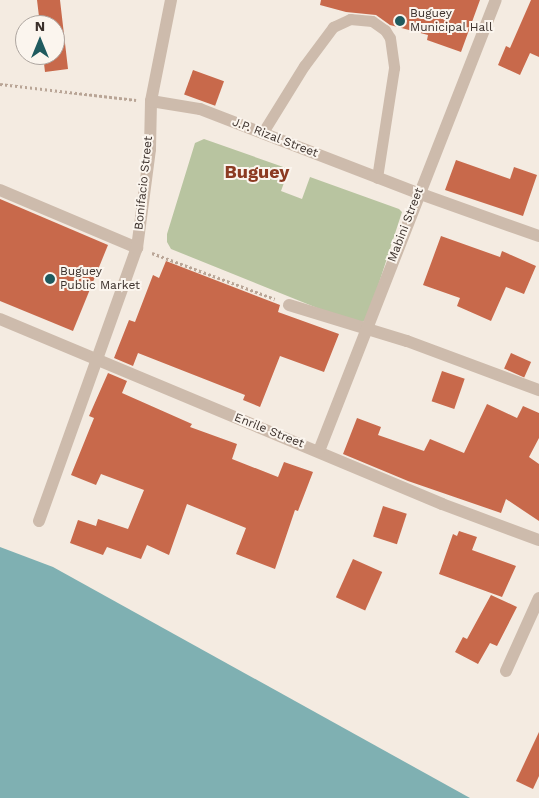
<!DOCTYPE html>
<style>
body{margin:0}
#map{position:relative;width:539px;height:798px;overflow:hidden;background:#f4ebe1;font-family:"Work Sans",sans-serif}
div>[style]{position:absolute}
.green>*{inset:0;background:#b8c4a0}
.water>*{inset:0;background:#7fb0b2}
.building>*{inset:0;background:#c8694b;transform-origin:0 0}
.path>*{height:3px;margin-top:-1.5px;transform-origin:0;background:repeating-linear-gradient(90deg,#b9a596 0 2.5px,transparent 0 5px)}
.service>*{height:11px;margin:-5.5px;padding:0 5.5px;transform-origin:5.5px;border-radius:5.5px;background:#cdbbac}
.minor>*{height:12px;margin:-6px;padding:0 6px;transform-origin:6px;border-radius:6px;background:#cdbbac}
.tertiary>*{height:12px;margin:-6px;padding:0 6px;transform-origin:6px;border-radius:6px;background:#cdbbac}
.dots>*{width:14px;height:14px;translate:-50% -50%;box-sizing:border-box;border:2px solid #fbf5ee;border-radius:50%}
span{translate:-50% -50%;white-space:nowrap;text-align:center;line-height:1.15;-webkit-text-stroke:4px #fbf5ee;paint-order:stroke}
.poi-label{font-size:12px;color:#3b302b}
.left{translate:0 -50%;text-align:left}
.street-label{font-size:12px;color:#3b302b}
.district-label{font-size:18px;color:#8c3b22;font-weight:700}
.north{position:absolute;left:15px;top:15px;width:50px;height:50px;box-sizing:border-box;background:#fbf5ee;border:1px solid #aea6a0;border-radius:50%;rotate:0deg;font-size:14px;font-weight:700;line-height:20px;text-align:center;color:#3b302b}
.north::after{content:'';display:block;margin:auto;width:18px;height:22px;background:#1f5a5e;clip-path:polygon(50% 0,100% 100%,50% 72%,0 100%)}
</style>
<div id="map">
<div class="green">
<i style="clip-path:polygon(204px 139px,289px 169px,281px 191px,302px 199px,310px 177px,399px 209px,402px 212px,367px 320px,357px 324px,171px 249px,167px 242px,167px 234px,195px 143px)"></i>
</div>
<div class="water">
<i style="clip-path:polygon(0 547px,53px 567px,470px 798px,0 798px)"></i>
</div>
<div class="building">
<i style="clip-path:polygon(37px 0,60px 0,68px 69px,45px 72px,43px 55px,55px 55px,55px 25px,40px 25px)"></i>
<i style="clip-path:polygon(321px 0,480px 0,461px 52px,427px 40px,428px 35px,390px 25px,376px 15px,346px 12px,320px 5px)"></i>
<i style="clip-path:polygon(531px 0,539px 0,539px 57px,530px 53px,520px 75px,498px 65px,506px 46px,510px 48px)"></i>
<i style="left:193px;top:70px;width:33px;height:26px;rotate:20deg"></i>
<i style="clip-path:polygon(456px 160px,510px 179px,514px 167px,537px 175px,523px 216px,445px 190px)"></i>
<i style="clip-path:polygon(0 199px,108px 245px,73px 331px,0 301px)"></i>
<i style="clip-path:polygon(441px 236px,500px 257px,502px 251px,536px 266px,524px 294px,506px 287px,491px 321px,457px 306px,460px 298px,423px 285px)"></i>
<i style="clip-path:polygon(166px 261px,280px 305px,278px 312px,339px 334px,324px 372px,280px 356px,260px 407px,243px 400px,245px 395px,138px 353px,133px 366px,114px 358px,129px 320px,135px 322px,153px 275px,159px 278px)"></i>
<i style="left:511px;top:353px;width:22px;height:17px;rotate:24deg"></i>
<i style="left:442px;top:371px;width:24px;height:32px;rotate:19deg"></i>
<i style="clip-path:polygon(108px 373px,127px 381px,122px 393px,192px 424px,190px 427px,237px 444px,232px 459px,278px 477px,284px 462px,313px 472px,298px 511px,295px 510px,275px 569px,236px 554px,246px 528px,187px 504px,169px 555px,147px 545px,141px 559px,107px 547px,103px 555px,70px 543px,78px 520px,96px 526px,98px 519px,128px 529px,144px 490px,101px 474px,96px 485px,71px 475px,94px 418px,89px 416px)"></i>
<i style="clip-path:polygon(487px 404px,517px 418px,523px 406px,539px 413px,539px 438px,529px 457px,539px 464px,539px 521px,506px 499px,501px 513px,408px 481px,343px 454px,357px 418px,381px 427px,378px 435px,424px 451px,430px 439px,464px 453px)"></i>
<i style="left:383px;top:506px;width:25px;height:32px;rotate:18deg"></i>
<i style="clip-path:polygon(459px 531px,477px 537px,472px 550px,516px 566px,502px 597px,439px 574px,453px 534px,457px 536px)"></i>
<i style="left:353px;top:559px;width:32px;height:42px;rotate:24deg"></i>
<i style="clip-path:polygon(491px 595px,517px 607px,497px 646px,490px 643px,478px 664px,455px 652px,463px 637px,467px 639px)"></i>
<i style="clip-path:polygon(539px 732px,539px 776px,533px 789px,516px 781px)"></i>
</div>
<div class="path">
<i style="left:0;top:84px;width:137px;rotate:6.7deg"></i>
<i style="left:152px;top:253px;width:131px;rotate:20.5deg"></i>
</div>
<div class="service">
<i style="left:263px;top:132px;width:78px;rotate:-58.2deg"></i>
<i style="left:304px;top:66px;width:49px;rotate:-53.4deg"></i>
<i style="left:333px;top:27px;width:19px;rotate:-25deg"></i>
<i style="left:350px;top:19px;width:22px;rotate:5deg"></i>
<i style="left:372px;top:21px;width:16px;rotate:35deg"></i>
<i style="left:385px;top:30px;width:9px;rotate:58deg"></i>
<i style="left:390px;top:38px;width:30px;rotate:82deg"></i>
<i style="left:394px;top:68px;width:111px;rotate:98.8deg"></i>
</div>
<div class="minor">
<i style="left:0;top:190px;width:149px;rotate:22.9deg"></i>
<i style="left:289px;top:305px;width:123px;rotate:17deg"></i>
<i style="left:407px;top:341px;width:141px;rotate:20.4deg"></i>
<i style="left:0;top:319px;width:479px;rotate:22.7deg"></i>
<i style="left:442px;top:504px;width:103px;rotate:20.4deg"></i>
<i style="left:319px;top:451px;width:484px;rotate:-68.6deg"></i>
<i style="left:39px;top:521px;width:290px;rotate:-70.3deg"></i>
<i style="left:137px;top:248px;width:100px;rotate:-82.5deg"></i>
<i style="left:150px;top:149px;width:48px;rotate:-88.8deg"></i>
<i style="left:506px;top:671px;width:80px;rotate:-65.7deg"></i>
</div>
<div class="tertiary">
<i style="left:171px;top:0;width:103px;rotate:101.2deg"></i>
<i style="left:151px;top:101px;width:50px;rotate:9.3deg"></i>
<i style="left:200px;top:109px;width:234px;rotate:21.1deg"></i>
<i style="left:418px;top:193px;width:128px;rotate:19.6deg"></i>
</div>
<div class="dots">
<i style="left:400px;top:21px;background:#1f5a5e"></i>
<i style="left:50px;top:279px;background:#1f5a5e"></i>
</div>
<div class="poi-label">
<span class="left" style="left:410px;top:21px">Buguey<br>Municipal Hall</span>
<span class="left" style="left:60px;top:279px">Buguey<br>Public Market</span>
</div>
<div class="street-label">
<span style="left:275px;top:138px;rotate:21deg">J.P. Rizal Street</span>
<span style="left:144px;top:183px;rotate:-84deg">Bonifacio Street</span>
<span style="left:406px;top:225px;rotate:-69deg">Mabini Street</span>
<span style="left:269px;top:431px;rotate:22deg">Enrile Street</span>
</div>
<div class="district-label">
<span style="left:257px;top:172px">Buguey</span>
</div>
<div class="north">N</div>
</div>
